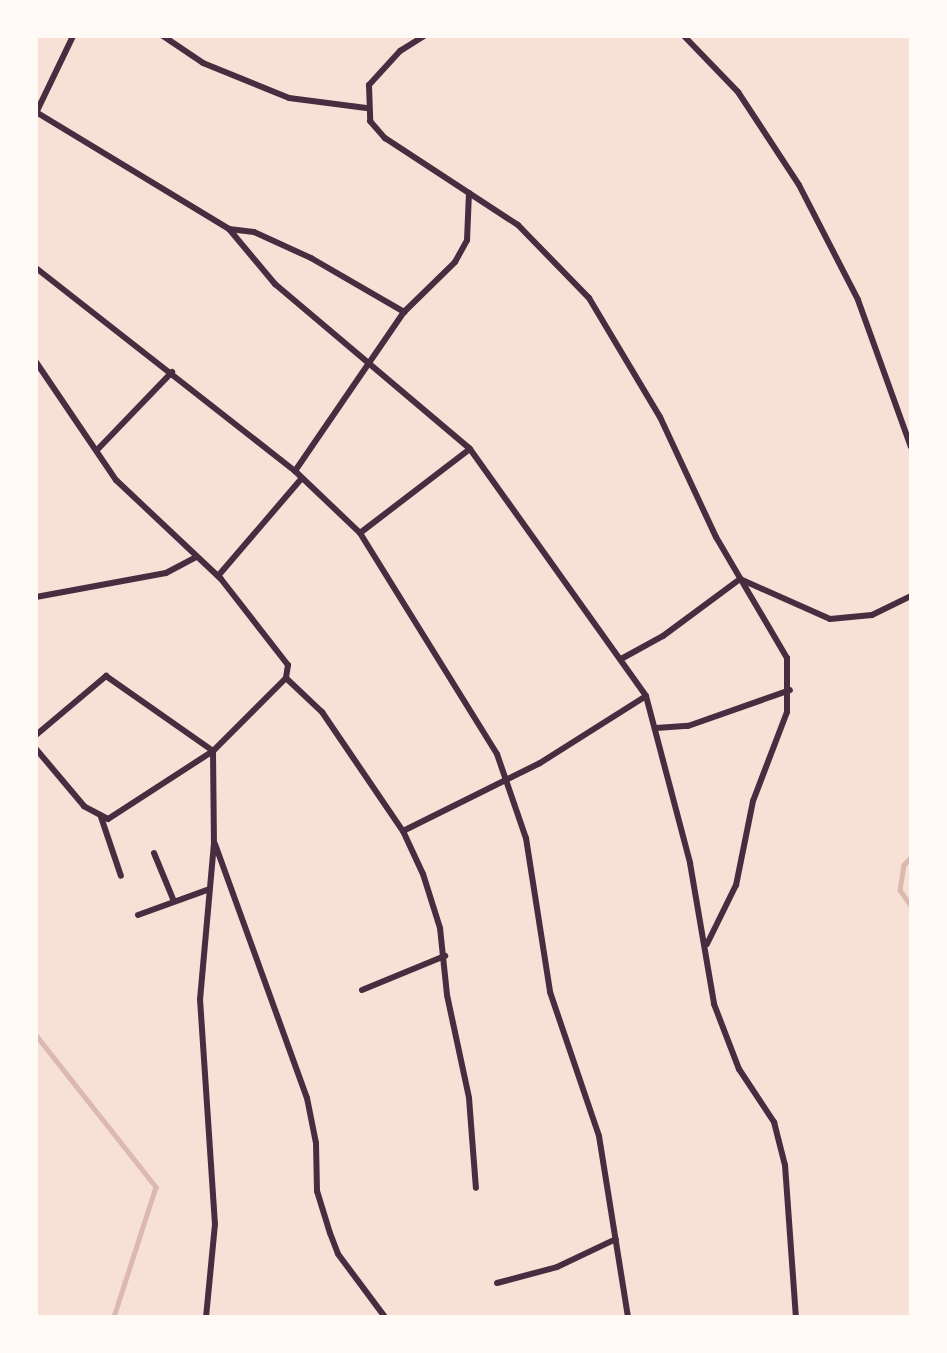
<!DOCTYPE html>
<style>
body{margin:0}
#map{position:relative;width:947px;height:1353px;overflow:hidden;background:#f7e1d7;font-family:"Space Grotesk",sans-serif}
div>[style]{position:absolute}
.stream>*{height:4.5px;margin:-2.25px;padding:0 2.25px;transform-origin:2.25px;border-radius:2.25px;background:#dcb8b0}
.minor>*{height:6px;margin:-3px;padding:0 3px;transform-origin:3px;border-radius:3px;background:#4a2c40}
span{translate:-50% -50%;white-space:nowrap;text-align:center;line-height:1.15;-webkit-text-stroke:5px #fffaf5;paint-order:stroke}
.frame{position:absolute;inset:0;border:38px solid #fffaf5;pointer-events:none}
</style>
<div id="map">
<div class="stream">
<i style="left:911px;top:858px;width:10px;rotate:135deg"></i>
<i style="left:904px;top:865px;width:25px;rotate:99deg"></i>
<i style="left:900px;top:890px;width:19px;rotate:55deg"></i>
<i style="left:36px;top:1035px;width:194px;rotate:51.7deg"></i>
<i style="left:156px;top:1187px;width:137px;rotate:107.9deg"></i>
</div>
<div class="minor">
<i style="left:163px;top:36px;width:48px;rotate:34deg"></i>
<i style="left:203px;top:63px;width:93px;rotate:22.1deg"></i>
<i style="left:289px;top:98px;width:78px;rotate:7.4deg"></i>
<i style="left:424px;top:36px;width:28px;rotate:148deg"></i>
<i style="left:400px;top:51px;width:46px;rotate:132.4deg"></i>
<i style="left:369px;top:85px;width:36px;rotate:88deg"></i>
<i style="left:370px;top:121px;width:23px;rotate:49deg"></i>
<i style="left:385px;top:138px;width:159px;rotate:33.2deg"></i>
<i style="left:518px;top:225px;width:102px;rotate:45.8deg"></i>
<i style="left:589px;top:298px;width:139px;rotate:59.2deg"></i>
<i style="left:660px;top:417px;width:132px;rotate:65deg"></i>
<i style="left:716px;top:537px;width:140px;rotate:59.6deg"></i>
<i style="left:787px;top:658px;width:54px;rotate:90deg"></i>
<i style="left:787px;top:712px;width:95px;rotate:110.9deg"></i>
<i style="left:753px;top:801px;width:86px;rotate:101.4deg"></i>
<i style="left:736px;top:885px;width:66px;rotate:116.2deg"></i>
<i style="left:684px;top:36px;width:78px;rotate:46deg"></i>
<i style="left:738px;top:92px;width:111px;rotate:56.7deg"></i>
<i style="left:799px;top:185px;width:129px;rotate:62.8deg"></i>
<i style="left:858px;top:300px;width:156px;rotate:70.2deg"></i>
<i style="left:36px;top:112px;width:226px;rotate:31.2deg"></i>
<i style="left:229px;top:229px;width:72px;rotate:50.1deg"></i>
<i style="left:275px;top:284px;width:255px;rotate:40.2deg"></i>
<i style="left:470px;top:449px;width:303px;rotate:54.5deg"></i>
<i style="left:646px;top:696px;width:173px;rotate:75.2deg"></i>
<i style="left:690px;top:863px;width:143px;rotate:80.3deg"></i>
<i style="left:714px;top:1004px;width:70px;rotate:69deg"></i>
<i style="left:739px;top:1069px;width:64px;rotate:56.6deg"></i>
<i style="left:774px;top:1122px;width:44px;rotate:75.7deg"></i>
<i style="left:785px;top:1165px;width:152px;rotate:85.9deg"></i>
<i style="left:36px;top:113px;width:85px;rotate:-64.3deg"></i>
<i style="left:229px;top:229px;width:25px;rotate:7deg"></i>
<i style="left:254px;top:232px;width:63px;rotate:24.5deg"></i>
<i style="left:311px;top:258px;width:108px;rotate:30.1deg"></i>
<i style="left:36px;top:268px;width:329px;rotate:38.1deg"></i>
<i style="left:295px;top:471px;width:90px;rotate:43.6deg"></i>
<i style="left:360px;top:533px;width:260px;rotate:58.2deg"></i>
<i style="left:497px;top:754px;width:89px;rotate:71deg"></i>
<i style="left:526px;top:838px;width:156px;rotate:81.1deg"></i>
<i style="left:550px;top:992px;width:152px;rotate:71.2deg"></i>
<i style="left:599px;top:1136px;width:183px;rotate:80.9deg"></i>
<i style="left:36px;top:362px;width:143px;rotate:55.9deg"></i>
<i style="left:116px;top:480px;width:144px;rotate:43.3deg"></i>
<i style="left:221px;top:579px;width:109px;rotate:52.1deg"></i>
<i style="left:288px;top:665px;width:13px;rotate:99deg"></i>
<i style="left:286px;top:678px;width:103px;rotate:135deg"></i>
<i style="left:213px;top:751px;width:92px;rotate:89.4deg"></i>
<i style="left:214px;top:843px;width:157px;rotate:95.1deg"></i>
<i style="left:200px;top:999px;width:225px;rotate:86.2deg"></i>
<i style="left:215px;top:1224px;width:93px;rotate:95.5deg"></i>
<i style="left:98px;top:449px;width:107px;rotate:-46.1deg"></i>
<i style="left:295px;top:471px;width:193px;rotate:-55.6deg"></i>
<i style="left:404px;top:312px;width:71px;rotate:-44.4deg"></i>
<i style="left:455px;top:262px;width:25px;rotate:-61deg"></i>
<i style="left:467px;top:240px;width:47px;rotate:-87.6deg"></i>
<i style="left:360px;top:533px;width:138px;rotate:-37.4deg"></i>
<i style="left:218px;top:576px;width:129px;rotate:-49.4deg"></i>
<i style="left:36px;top:597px;width:132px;rotate:-10.5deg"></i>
<i style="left:166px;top:573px;width:34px;rotate:-28deg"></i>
<i style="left:621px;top:659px;width:48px;rotate:-28.7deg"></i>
<i style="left:663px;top:636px;width:96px;rotate:-36.5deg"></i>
<i style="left:740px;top:579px;width:98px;rotate:24deg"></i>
<i style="left:830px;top:619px;width:42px;rotate:-5.4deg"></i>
<i style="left:872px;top:615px;width:43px;rotate:-26deg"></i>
<i style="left:286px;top:678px;width:50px;rotate:43.4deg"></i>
<i style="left:322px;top:712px;width:144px;rotate:55.8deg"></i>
<i style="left:403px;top:831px;width:47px;rotate:65.1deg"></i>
<i style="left:423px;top:874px;width:57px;rotate:72.5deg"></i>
<i style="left:440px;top:928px;width:67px;rotate:84deg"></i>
<i style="left:447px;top:995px;width:105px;rotate:77.9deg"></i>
<i style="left:469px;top:1098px;width:90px;rotate:85.6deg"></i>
<i style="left:656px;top:728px;width:32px;rotate:-4deg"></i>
<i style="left:688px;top:726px;width:108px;rotate:-19.4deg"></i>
<i style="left:36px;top:735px;width:92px;rotate:-40.1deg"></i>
<i style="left:106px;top:676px;width:131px;rotate:35deg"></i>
<i style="left:213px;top:751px;width:125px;rotate:147.1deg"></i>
<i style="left:108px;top:819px;width:27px;rotate:-152deg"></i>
<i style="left:84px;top:806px;width:75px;rotate:-130.1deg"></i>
<i style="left:101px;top:817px;width:62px;rotate:71.3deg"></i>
<i style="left:403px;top:831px;width:153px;rotate:-26.4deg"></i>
<i style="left:540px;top:763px;width:125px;rotate:-32.3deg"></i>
<i style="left:215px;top:844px;width:270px;rotate:70.1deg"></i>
<i style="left:307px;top:1098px;width:46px;rotate:78.7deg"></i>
<i style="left:316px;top:1143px;width:48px;rotate:88.8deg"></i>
<i style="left:317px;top:1191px;width:44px;rotate:72.8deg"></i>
<i style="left:330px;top:1233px;width:22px;rotate:69deg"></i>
<i style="left:338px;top:1254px;width:79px;rotate:53.3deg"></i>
<i style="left:154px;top:853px;width:50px;rotate:67.6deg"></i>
<i style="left:138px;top:915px;width:73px;rotate:-19.9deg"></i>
<i style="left:362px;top:990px;width:90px;rotate:-22.3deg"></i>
<i style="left:497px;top:1283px;width:62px;rotate:-14.9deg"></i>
<i style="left:557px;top:1267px;width:65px;rotate:-25.4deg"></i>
</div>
<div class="frame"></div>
</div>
